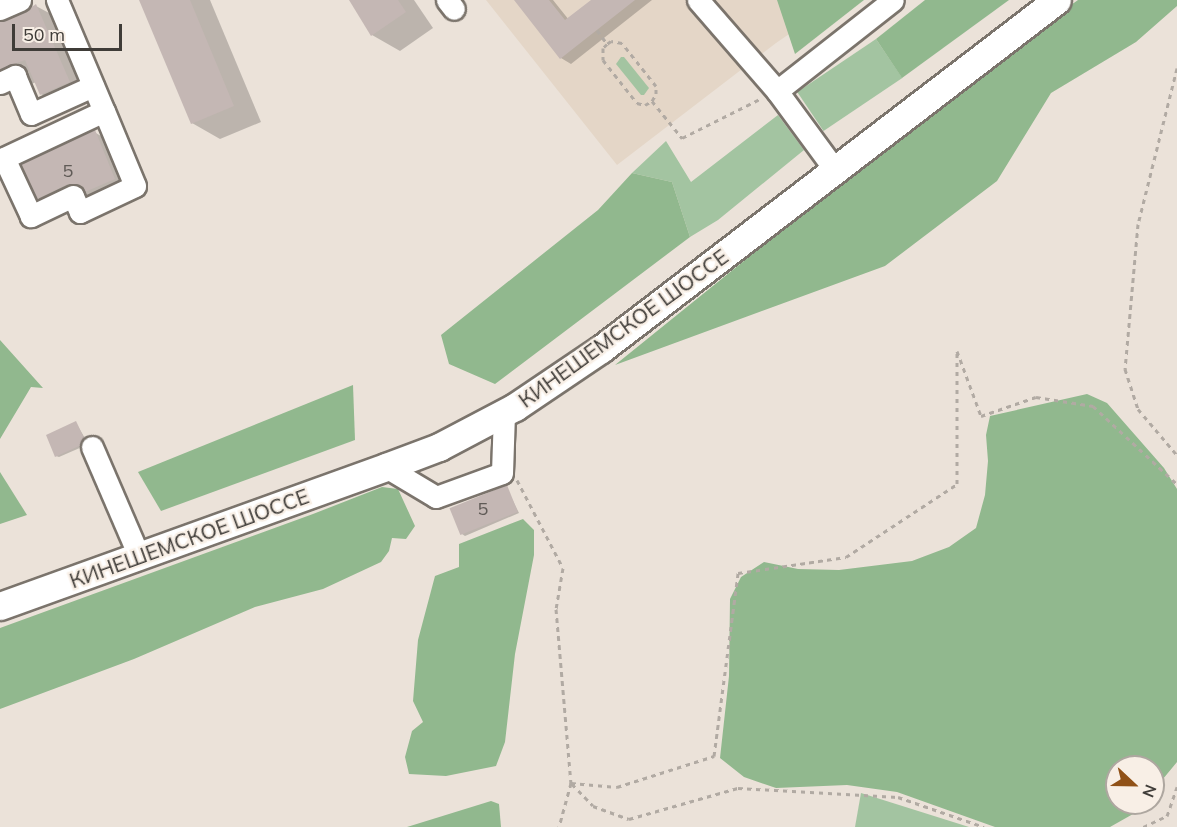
<!DOCTYPE html>
<meta charset="utf-8">
<style>
body{margin:0}
#map{position:relative;width:1177px;height:827px;overflow:hidden;background:#ebe2d9;font-family:Mulish,sans-serif}
div>[style]{position:absolute}
.built>*{inset:0;background:#e4d6c7}
.green>*{inset:0;background:#a3c4a1;transform-origin:0 0}
.forest>*{inset:0;background:#91b88e}
.shadow>*{inset:0;background:#0003}
.building>*{inset:0;background:#c4b7b4;transform-origin:0 0}
.path>*{height:3px;margin-top:-1.5px;transform-origin:0;background:repeating-linear-gradient(90deg,#b1aaa3 0 4.5px,transparent 0 9px)}
.roads{filter:drop-shadow(2px 0 #7b746c) drop-shadow(-2px 0 #7b746c) drop-shadow(0 2px #7b746c) drop-shadow(0 -2px #7b746c)}
.minor>*{height:21px;margin:-10.5px;padding:0 10.5px;transform-origin:10.5px;border-radius:10.5px;background:#fff}
.major>*{height:27px;margin:-13.5px;padding:0 13.5px;transform-origin:13.5px;border-radius:13.5px;background:#fff}
span{translate:-50% -50%;white-space:nowrap;text-align:center;line-height:1.15;-webkit-text-stroke:4.5px #f8efe6;paint-order:stroke}
.number-label{font-size:18px;color:#605b57}
.number-label span{-webkit-text-stroke-width:0}
.street-label{font-size:21px;color:#3f3c38}
.north{position:absolute;left:1105px;top:755px;width:60px;height:60px;box-sizing:border-box;background:#f8efe6;border:2px solid #aea7a0;border-radius:50%;rotate:112deg;font-size:16px;font-weight:700;line-height:24px;text-align:center;color:#3f3c38}
.north::after{content:'';display:block;margin:auto;width:21px;height:27px;background:#905117;clip-path:polygon(50% 0,100% 100%,50% 72%,0 100%)}
.scale{position:absolute;left:12px;top:24px;width:110px;height:27px;box-sizing:border-box;border:3px solid #3f3c38;border-top:0;padding-left:8px;font-size:18px;line-height:21px;white-space:nowrap;color:#3f3c38;-webkit-text-stroke:4px #f8efe6;paint-order:stroke}
</style>
<div id="map">
<div class="built">
<i style="clip-path:polygon(486px 0,839px 0,776px 43px,617px 165px)"></i>
</div>
<div class="green">
<i style="left:876px;top:39px;width:47px;height:95px;rotate:56deg"></i>
<i style="clip-path:polygon(621px 57px,624px 57px,649px 88px,644px 95px,641px 95px,616px 64px)"></i>
<i style="clip-path:polygon(778px 115px,804px 150px,718px 220px,690px 237px,672px 182px,632px 173px,666px 141px,691px 182px)"></i>
<i style="clip-path:polygon(861px 793px,969px 827px,855px 827px)"></i>
</div>
<div class="forest">
<i style="clip-path:polygon(777px 0,864px 0,795px 54px)"></i>
<i style="clip-path:polygon(925px 0,1009px 0,902px 78px,876px 39px)"></i>
<i style="clip-path:polygon(1078px 0,1177px 0,1177px 6px,1136px 42px,1051px 93px,997px 181px,885px 266px,615px 365px,978px 72px)"></i>
<i style="clip-path:polygon(632px 173px,672px 182px,690px 237px,495px 384px,449px 364px,441px 335px,598px 210px)"></i>
<i style="clip-path:polygon(0 340px,43px 388px,31px 387px,0 439px)"></i>
<i style="clip-path:polygon(353px 385px,355px 440px,161px 511px,138px 472px)"></i>
<i style="clip-path:polygon(1087px 394px,1107px 403px,1164px 468px,1177px 489px,1177px 762px,1153px 791px,1153px 767px,1117px 767px,1117px 803px,1143px 803px,1133px 814px,1110px 827px,995px 827px,897px 792px,847px 785px,776px 788px,744px 777px,720px 758px,729px 676px,730px 599px,741px 577px,764px 562px,798px 569px,839px 570px,912px 561px,949px 547px,976px 528px,985px 495px,988px 461px,986px 435px,990px 416px)"></i>
<i style="clip-path:polygon(0 472px,27px 515px,0 524px)"></i>
<i style="clip-path:polygon(382px 487px,398px 489px,415px 526px,406px 539px,392px 538px,389px 551px,381px 562px,323px 589px,255px 607px,134px 659px,0 709px,0 628px,313px 514px)"></i>
<i style="clip-path:polygon(523px 519px,534px 530px,534px 555px,515px 654px,505px 742px,496px 766px,446px 776px,409px 774px,405px 757px,412px 731px,423px 722px,413px 701px,418px 640px,435px 576px,459px 567px,459px 544px)"></i>
<i style="clip-path:polygon(491px 801px,499px 804px,501px 827px,407px 827px)"></i>
</div>
<div class="shadow">
<i style="clip-path:polygon(141px 0,210px 0,261px 122px,220px 139px,192px 123px)"></i>
<i style="clip-path:polygon(351px 0,414px 0,433px 28px,400px 51px,372px 35px)"></i>
<i style="clip-path:polygon(516px 0,553px 0,569px 20px,594px 0,652px 0,571px 64px,561px 58px)"></i>
<i style="clip-path:polygon(36px 6px,64px 21px,97px 98px,69px 110px,41px 94px,36px 82px,11px 93px,0 87px,0 23px)"></i>
<i style="clip-path:polygon(94px 132px,122px 148px,142px 195px,114px 207px,97px 199px,66px 214px,38px 198px)"></i>
<i style="clip-path:polygon(76px 423px,86px 440px,82px 447px,59px 457px,56px 456px)"></i>
<i style="clip-path:polygon(506px 487px,519px 513px,465px 536px,462px 534px)"></i>
</div>
<div class="building">
<i style="clip-path:polygon(139px 0,190px 0,234px 106px,191px 124px)"></i>
<i style="clip-path:polygon(349px 0,398px 0,406px 12px,371px 36px)"></i>
<i style="clip-path:polygon(514px 0,549px 0,565px 20px,591px 0,635px 0,560px 59px)"></i>
<i style="clip-path:polygon(36px 4px,70px 82px,40px 95px,25px 60px,0 69px,0 22px,25px 12px)"></i>
<i style="clip-path:polygon(95px 130px,115px 179px,85px 192px,81px 185px,68px 184px,37px 199px,21px 164px)"></i>
<i style="clip-path:polygon(76px 421px,84px 438px,79px 446px,55px 457px,46px 435px)"></i>
<i style="left:507px;top:485px;width:29px;height:62px;rotate:68deg"></i>
</div>
<div class="path">
<i style="left:597px;top:30px;width:17px;rotate:54deg"></i>
<i style="left:1177px;top:68px;width:161px;rotate:104deg"></i>
<i style="left:1138px;top:224px;width:146px;rotate:95.1deg"></i>
<i style="left:1125px;top:369px;width:42px;rotate:72deg"></i>
<i style="left:1138px;top:409px;width:60px;rotate:49.7deg"></i>
<i style="left:652px;top:101px;width:8px;rotate:-60deg"></i>
<i style="left:656px;top:94px;width:8px;rotate:-90deg"></i>
<i style="left:656px;top:86px;width:55px;rotate:-128.3deg"></i>
<i style="left:622px;top:43px;width:11px;rotate:-170deg"></i>
<i style="left:611px;top:41px;width:5px;rotate:143deg"></i>
<i style="left:607px;top:44px;width:6px;rotate:135deg"></i>
<i style="left:603px;top:48px;width:12px;rotate:90deg"></i>
<i style="left:603px;top:60px;width:55px;rotate:51.7deg"></i>
<i style="left:637px;top:103px;width:8px;rotate:14deg"></i>
<i style="left:645px;top:105px;width:8px;rotate:-30deg"></i>
<i style="left:652px;top:101px;width:48px;rotate:51deg"></i>
<i style="left:682px;top:138px;width:89px;rotate:-26.6deg"></i>
<i style="left:517px;top:480px;width:99px;rotate:62.4deg"></i>
<i style="left:563px;top:568px;width:42px;rotate:99.7deg"></i>
<i style="left:556px;top:609px;width:175px;rotate:85.1deg"></i>
<i style="left:571px;top:783px;width:46px;rotate:105.3deg"></i>
<i style="left:571px;top:783px;width:46px;rotate:5deg"></i>
<i style="left:617px;top:787px;width:102px;rotate:-17.7deg"></i>
<i style="left:714px;top:756px;width:185px;rotate:-82.5deg"></i>
<i style="left:738px;top:573px;width:109px;rotate:-8.4deg"></i>
<i style="left:846px;top:557px;width:133px;rotate:-33.3deg"></i>
<i style="left:957px;top:484px;width:133px;rotate:-90deg"></i>
<i style="left:957px;top:351px;width:69px;rotate:69.7deg"></i>
<i style="left:981px;top:416px;width:58px;rotate:-19.1deg"></i>
<i style="left:1036px;top:397px;width:58px;rotate:9deg"></i>
<i style="left:1093px;top:406px;width:115px;rotate:42.9deg"></i>
<i style="left:572px;top:784px;width:30px;rotate:46deg"></i>
<i style="left:593px;top:806px;width:38px;rotate:20deg"></i>
<i style="left:629px;top:819px;width:113px;rotate:-15.9deg"></i>
<i style="left:738px;top:788px;width:160px;rotate:3.2deg"></i>
<i style="left:898px;top:797px;width:91px;rotate:19.2deg"></i>
<i style="left:1143px;top:827px;width:26px;rotate:-25deg"></i>
<i style="left:1167px;top:816px;width:31px;rotate:-71deg"></i>
</div>
<div class="roads">
<div class="minor">
<i style="left:57px;top:0;width:121px;rotate:67.1deg"></i>
<i style="left:104px;top:111px;width:81px;rotate:67.5deg"></i>
<i style="left:135px;top:186px;width:61px;rotate:154.7deg"></i>
<i style="left:80px;top:212px;width:17px;rotate:-114deg"></i>
<i style="left:73px;top:196px;width:47px;rotate:154.5deg"></i>
<i style="left:31px;top:216px;width:64px;rotate:-115deg"></i>
<i style="left:4px;top:158px;width:110px;rotate:-25.2deg"></i>
<i style="left:447px;top:0;width:11px;rotate:52deg"></i>
<i style="left:698px;top:0;width:121px;rotate:49deg"></i>
<i style="left:0;top:9px;width:22px;rotate:-24deg"></i>
<i style="left:0;top:83px;width:17px;rotate:-25deg"></i>
<i style="left:15px;top:76px;width:41px;rotate:67.2deg"></i>
<i style="left:31px;top:114px;width:68px;rotate:-24.3deg"></i>
<i style="left:835px;top:170px;width:98px;rotate:-126.3deg"></i>
<i style="left:777px;top:91px;width:147px;rotate:-38.1deg"></i>
<i style="left:92px;top:447px;width:119px;rotate:66.7deg"></i>
<i style="left:386px;top:467px;width:58px;rotate:31deg"></i>
<i style="left:436px;top:497px;width:70px;rotate:-20deg"></i>
<i style="left:502px;top:473px;width:61px;rotate:-88.1deg"></i>
</div>
<div class="major">
<i style="left:0;top:606px;width:410px;rotate:-19.8deg"></i>
<i style="left:386px;top:467px;width:57px;rotate:-20.7deg"></i>
<i style="left:439px;top:447px;width:86px;rotate:-27.8deg"></i>
<i style="left:515px;top:407px;width:104px;rotate:-34deg"></i>
<i style="left:601px;top:349px;width:574px;rotate:-37.43deg"></i>
</div>
</div>
<div class="number-label">
<span style="left:68px;top:171px">5</span>
<span style="left:483px;top:509px">5</span>
</div>
<div class="street-label">
<span style="left:623px;top:328px;rotate:-36deg">КИНЕШЕМСКОЕ ШОССЕ</span>
<span style="left:189px;top:538px;rotate:-20deg">КИНЕШЕМСКОЕ ШОССЕ</span>
</div>
<div class="north">N</div>
<div class="scale">50 m</div>
</div>
